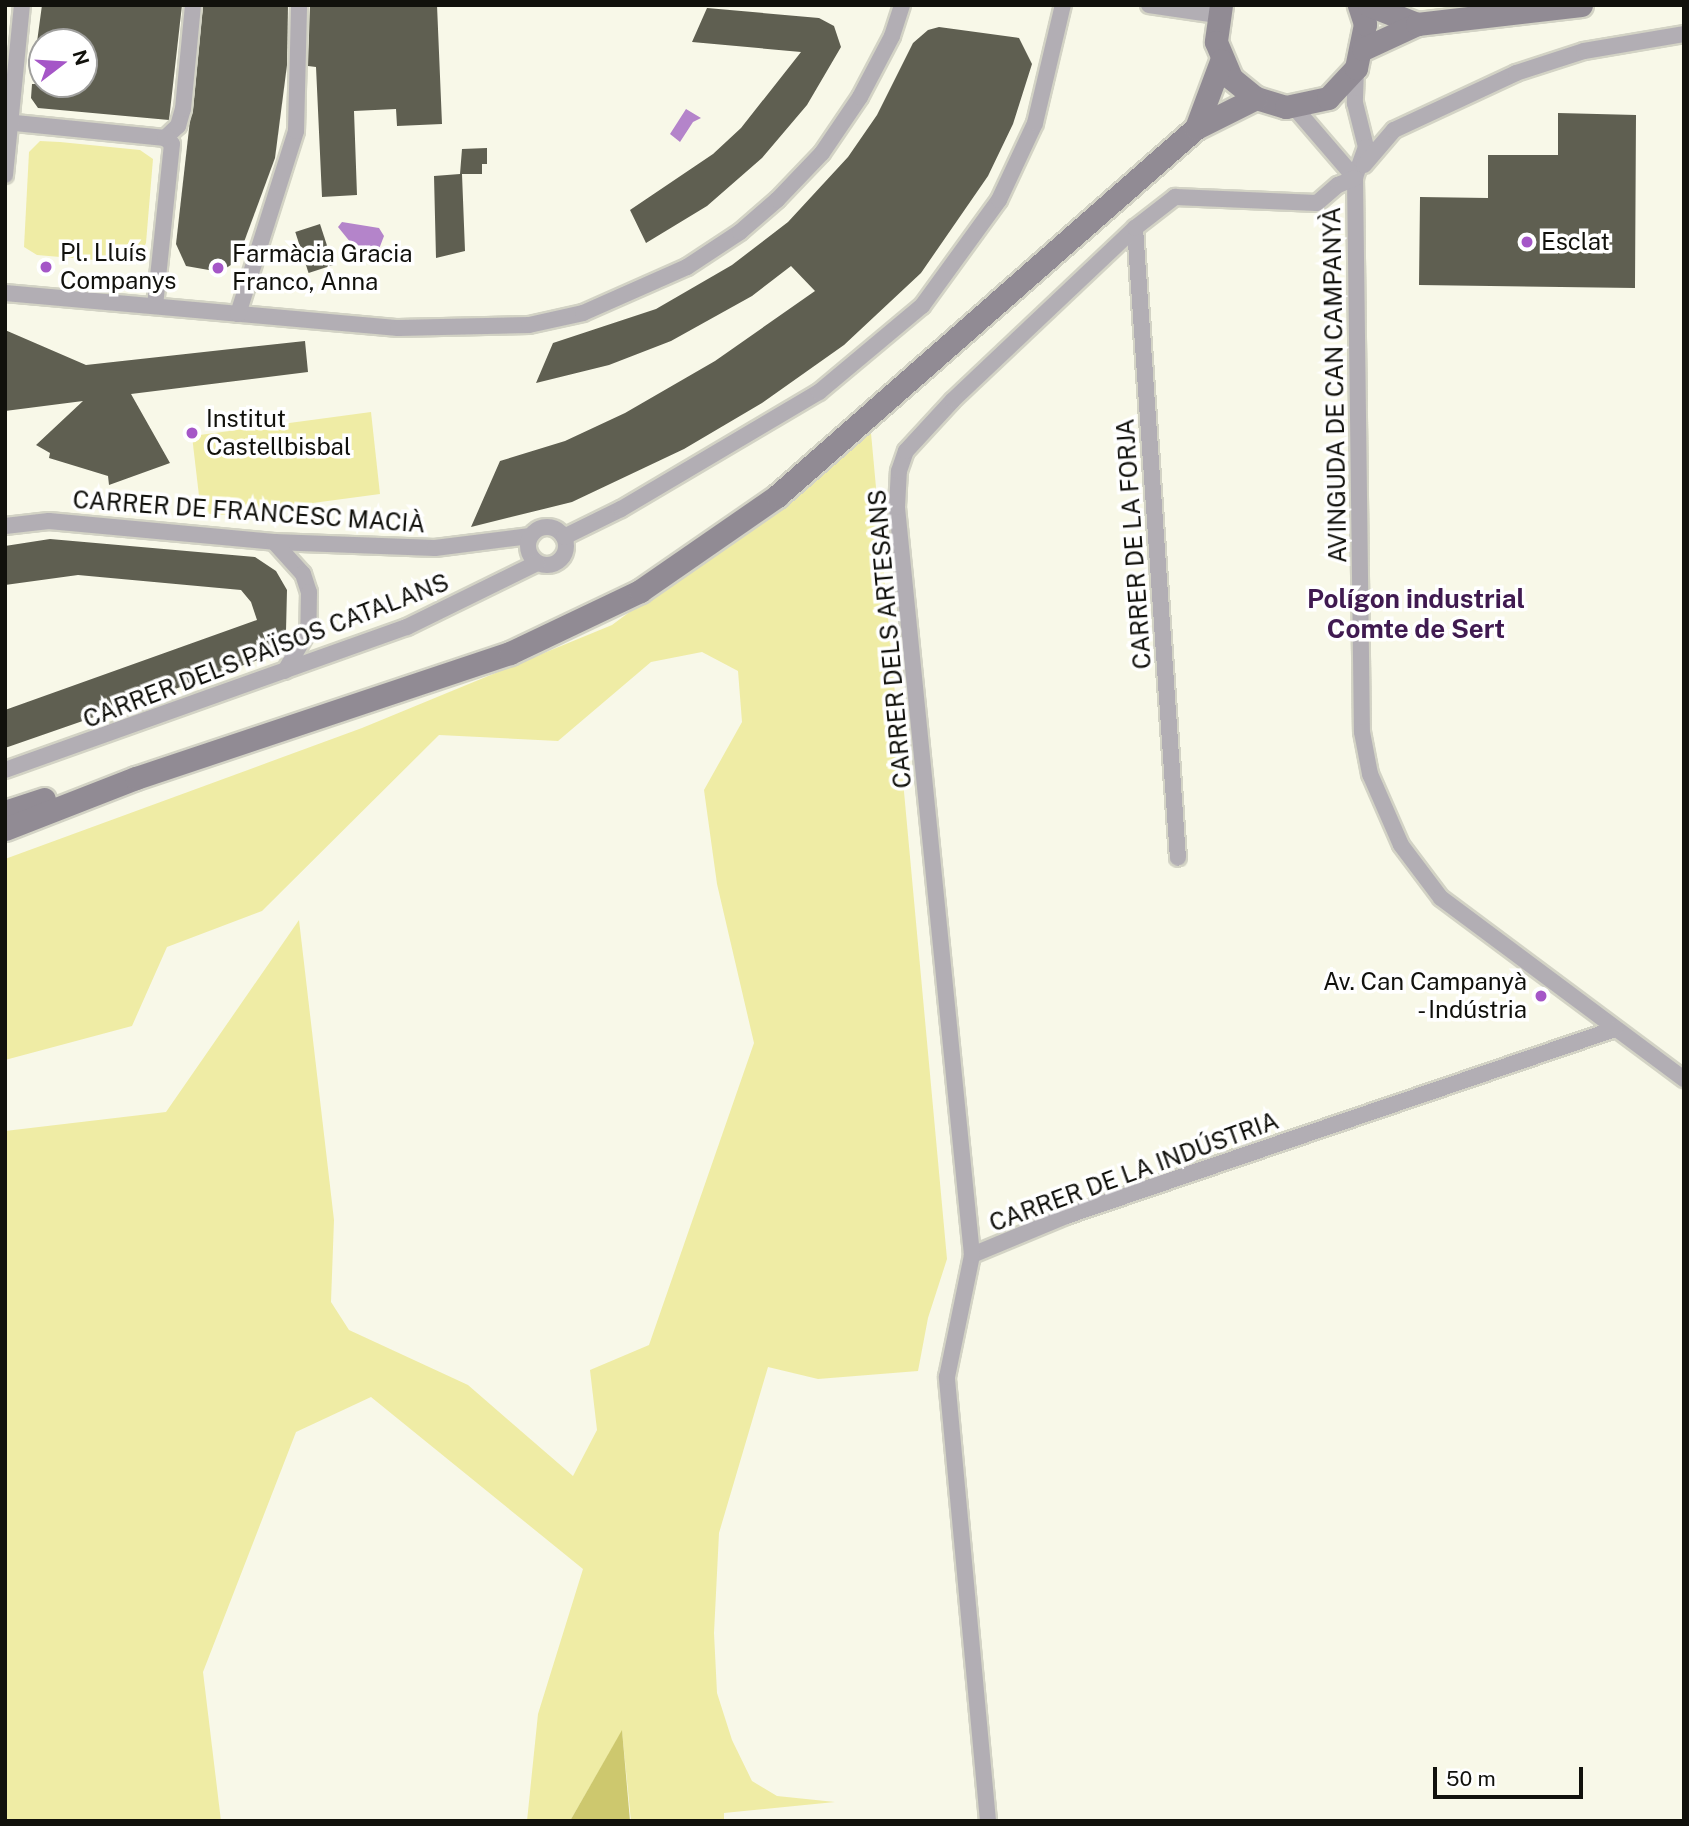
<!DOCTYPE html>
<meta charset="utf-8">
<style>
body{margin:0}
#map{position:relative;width:1689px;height:1826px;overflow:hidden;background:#f8f8e8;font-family:"Public Sans",sans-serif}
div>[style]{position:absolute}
.green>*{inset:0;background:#efeca5}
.forest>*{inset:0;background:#cdc86e}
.water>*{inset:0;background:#b484ca}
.building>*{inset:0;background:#5f5f51;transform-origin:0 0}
.roads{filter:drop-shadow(2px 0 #d3d3c5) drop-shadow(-2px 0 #d3d3c5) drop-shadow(0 2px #d3d3c5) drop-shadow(0 -2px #d3d3c5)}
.street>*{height:16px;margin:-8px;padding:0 8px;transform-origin:8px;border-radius:8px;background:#b2aeb4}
.street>.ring{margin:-8px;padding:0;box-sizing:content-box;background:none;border:16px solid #b2aeb4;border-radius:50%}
.secondary>*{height:23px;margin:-11.5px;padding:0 11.5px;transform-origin:11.5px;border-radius:11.5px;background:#918b94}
.dots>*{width:19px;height:19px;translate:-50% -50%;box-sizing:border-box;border:4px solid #fff;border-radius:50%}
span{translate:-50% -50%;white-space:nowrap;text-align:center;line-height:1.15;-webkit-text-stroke:7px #fff;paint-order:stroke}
.poi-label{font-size:24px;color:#11110c}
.left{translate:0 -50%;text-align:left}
.right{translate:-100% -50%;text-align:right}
.street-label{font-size:24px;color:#11110c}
.neighbourhood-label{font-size:26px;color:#401a50;font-weight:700}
.frame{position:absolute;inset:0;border:7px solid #11110c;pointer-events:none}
.north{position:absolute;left:28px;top:28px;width:70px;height:70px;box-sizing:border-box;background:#fff;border:2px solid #a0a09e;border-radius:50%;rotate:73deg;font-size:19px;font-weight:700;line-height:28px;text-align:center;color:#11110c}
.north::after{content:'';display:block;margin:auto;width:24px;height:32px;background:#a556c7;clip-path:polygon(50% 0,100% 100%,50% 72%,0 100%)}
.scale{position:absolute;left:1433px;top:1767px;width:150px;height:32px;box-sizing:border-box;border:4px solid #11110c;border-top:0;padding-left:9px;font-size:21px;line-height:24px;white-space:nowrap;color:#11110c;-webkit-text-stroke:5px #fff;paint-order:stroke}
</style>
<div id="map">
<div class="green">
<i style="clip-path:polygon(60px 142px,140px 150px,153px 159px,146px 243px,138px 259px,130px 263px,37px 255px,24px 247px,29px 152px,40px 141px)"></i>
<i style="clip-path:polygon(371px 412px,380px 494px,223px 515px,201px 513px,192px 436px)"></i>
<i style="clip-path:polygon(871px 433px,947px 1259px,928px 1318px,918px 1371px,818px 1379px,768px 1367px,719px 1533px,714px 1633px,717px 1693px,732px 1740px,752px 1781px,777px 1796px,835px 1802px,724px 1813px,724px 1821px,631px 1821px,622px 1731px,570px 1821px,527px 1821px,538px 1714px,583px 1569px,371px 1397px,296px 1432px,203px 1672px,221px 1821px,5px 1821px,5px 1131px,166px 1112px,299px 920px,334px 1220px,331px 1302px,349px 1330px,468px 1385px,573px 1476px,597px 1430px,590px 1370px,649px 1345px,754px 1043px,717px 884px,704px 790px,742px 722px,738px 671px,702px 652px,651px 662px,558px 741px,439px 735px,262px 911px,167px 947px,132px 1026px,5px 1060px,5px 859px,362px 728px,612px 625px)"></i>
</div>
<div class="forest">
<i style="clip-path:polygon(622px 1730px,630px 1821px,570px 1821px)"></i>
</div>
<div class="water">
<i style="clip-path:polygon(686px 109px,701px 118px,693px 122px,680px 142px,670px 134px)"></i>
<i style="clip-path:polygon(342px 222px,379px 228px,384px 236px,379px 249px,369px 251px,351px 243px,338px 227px)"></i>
</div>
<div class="building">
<i style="clip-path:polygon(42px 5px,182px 5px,169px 120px,38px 108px,31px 98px,32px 84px,84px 84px,84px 42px,37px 42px)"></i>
<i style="clip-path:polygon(203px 5px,288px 5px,287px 65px,275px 158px,237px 261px,220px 272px,186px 266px,176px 244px)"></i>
<i style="clip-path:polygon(310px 5px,437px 5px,442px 124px,397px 126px,396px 109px,354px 111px,357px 195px,322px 197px,316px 67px,308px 66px)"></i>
<i style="clip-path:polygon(707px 8px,819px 18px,834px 26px,841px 47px,807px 105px,762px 158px,707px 206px,646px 243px,630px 210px,713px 154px,741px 128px,801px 52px,692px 42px)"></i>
<i style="clip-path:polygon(939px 27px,1019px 38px,1032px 64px,1013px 124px,988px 176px,921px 273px,844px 345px,762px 403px,684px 449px,572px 502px,471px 527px,500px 461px,565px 441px,625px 413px,715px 361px,815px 291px,791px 266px,752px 296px,671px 341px,609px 365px,536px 383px,553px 343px,656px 309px,732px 265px,788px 222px,848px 157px,877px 115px,913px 43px,928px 30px)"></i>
<i style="clip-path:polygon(1558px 113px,1636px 115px,1635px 288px,1419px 285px,1420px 197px,1488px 198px,1488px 155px,1558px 155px)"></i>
<i style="clip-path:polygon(487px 148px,487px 164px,482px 164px,482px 174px,462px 174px,465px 251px,436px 258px,434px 176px,460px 174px,462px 149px)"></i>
<i style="left:320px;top:224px;width:43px;height:26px;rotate:72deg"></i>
<i style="clip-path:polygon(5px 330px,86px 365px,305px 341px,308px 372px,131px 394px,170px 463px,109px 485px,108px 476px,49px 458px,50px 453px,36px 445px,83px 401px,5px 411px)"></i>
<i style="clip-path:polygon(50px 539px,255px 557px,276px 571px,287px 590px,286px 631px,261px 659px,5px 748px,5px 710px,257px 620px,251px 602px,241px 590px,78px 575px,5px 585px,5px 546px)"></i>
</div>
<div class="roads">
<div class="street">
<i style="left:1149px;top:5px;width:69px;rotate:8.4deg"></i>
<i style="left:1356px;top:68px;width:35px;rotate:92deg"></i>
<i style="left:1355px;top:103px;width:45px;rotate:76deg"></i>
<i style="left:1366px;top:147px;width:33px;rotate:110deg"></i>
<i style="left:1355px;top:178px;width:554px;rotate:89.28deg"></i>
<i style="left:1362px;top:732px;width:43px;rotate:79.2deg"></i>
<i style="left:1370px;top:774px;width:77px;rotate:66.4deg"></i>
<i style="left:1401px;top:845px;width:66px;rotate:53deg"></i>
<i style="left:1441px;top:898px;width:303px;rotate:36.7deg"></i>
<i style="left:1294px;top:107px;width:94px;rotate:49.3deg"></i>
<i style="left:5px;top:122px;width:161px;rotate:5.7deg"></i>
<i style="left:165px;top:138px;width:9px;rotate:41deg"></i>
<i style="left:172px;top:144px;width:163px;rotate:96deg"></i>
<i style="left:165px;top:138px;width:18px;rotate:-43deg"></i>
<i style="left:178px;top:126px;width:18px;rotate:-74deg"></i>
<i style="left:183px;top:109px;width:104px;rotate:-84.5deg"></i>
<i style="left:1364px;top:165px;width:46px;rotate:-49.4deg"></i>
<i style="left:1394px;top:130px;width:135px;rotate:-25deg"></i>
<i style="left:1516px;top:73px;width:71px;rotate:-17.9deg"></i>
<i style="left:1584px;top:51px;width:101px;rotate:-9.6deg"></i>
<i style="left:5px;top:175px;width:171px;rotate:-84.3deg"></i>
<i style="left:1135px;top:228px;width:631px;rotate:86.1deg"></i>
<i style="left:5px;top:293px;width:395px;rotate:5.1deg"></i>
<i style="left:398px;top:328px;width:131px;rotate:-1.3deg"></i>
<i style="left:529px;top:325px;width:55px;rotate:-12.5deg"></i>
<i style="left:583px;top:313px;width:114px;rotate:-23.9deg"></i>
<i style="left:687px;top:267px;width:64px;rotate:-33.4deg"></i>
<i style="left:740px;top:232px;width:49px;rotate:-40.9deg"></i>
<i style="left:777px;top:200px;width:65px;rotate:-46.2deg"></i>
<i style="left:822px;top:153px;width:68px;rotate:-55.8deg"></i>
<i style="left:860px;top:97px;width:69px;rotate:-62.3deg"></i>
<i style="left:892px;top:36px;width:33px;rotate:-72deg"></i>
<i style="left:238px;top:314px;width:192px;rotate:-72.4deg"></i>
<i style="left:296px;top:131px;width:126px;rotate:-88.6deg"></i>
<i style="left:5px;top:526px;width:44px;rotate:-6.5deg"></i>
<i style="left:49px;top:521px;width:226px;rotate:5.3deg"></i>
<i style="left:274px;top:542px;width:161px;rotate:2.1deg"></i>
<i style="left:435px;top:548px;width:96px;rotate:-7.2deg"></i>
<i class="ring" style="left:528px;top:527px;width:22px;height:22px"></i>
<i style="left:564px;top:537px;width:64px;rotate:-26.2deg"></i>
<i style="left:621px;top:509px;width:230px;rotate:-30.6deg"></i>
<i style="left:819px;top:392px;width:134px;rotate:-39.9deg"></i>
<i style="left:922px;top:306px;width:131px;rotate:-54deg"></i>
<i style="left:999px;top:200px;width:85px;rotate:-64.9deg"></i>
<i style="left:1035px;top:123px;width:121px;rotate:-76.7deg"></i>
<i style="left:274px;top:542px;width:43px;rotate:47.8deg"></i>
<i style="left:303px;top:574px;width:19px;rotate:72deg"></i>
<i style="left:309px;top:592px;width:39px;rotate:91deg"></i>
<i style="left:308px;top:631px;width:46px;rotate:119.9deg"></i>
<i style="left:5px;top:770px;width:427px;rotate:-19.6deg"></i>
<i style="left:407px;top:627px;width:145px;rotate:-26.2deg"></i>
<i style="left:972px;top:1255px;width:102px;rotate:-22.5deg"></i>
<i style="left:1066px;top:1216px;width:580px;rotate:-18.81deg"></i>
<i style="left:988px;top:1821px;width:446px;rotate:-95.3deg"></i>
<i style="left:947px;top:1377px;width:125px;rotate:-78.4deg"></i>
<i style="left:972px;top:1255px;width:752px;rotate:-95.73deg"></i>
<i style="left:897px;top:507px;width:36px;rotate:-87deg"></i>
<i style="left:899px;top:471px;width:21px;rotate:-71deg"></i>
<i style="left:906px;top:451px;width:69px;rotate:-47.3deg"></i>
<i style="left:953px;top:400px;width:250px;rotate:-43.4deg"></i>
<i style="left:1135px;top:228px;width:51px;rotate:-37.8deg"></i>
<i style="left:1175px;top:197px;width:142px;rotate:2.4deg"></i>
<i style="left:1317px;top:203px;width:28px;rotate:-41deg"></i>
<i style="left:1338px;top:185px;width:18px;rotate:-22deg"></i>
</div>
<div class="secondary">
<i style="left:1221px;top:5px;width:37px;rotate:98deg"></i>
<i style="left:1216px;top:42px;width:39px;rotate:67deg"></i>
<i style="left:1231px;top:78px;width:32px;rotate:39deg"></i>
<i style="left:1256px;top:98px;width:31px;rotate:17deg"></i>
<i style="left:1286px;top:107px;width:43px;rotate:-12.1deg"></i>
<i style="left:1328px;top:98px;width:41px;rotate:-47deg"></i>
<i style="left:1356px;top:68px;width:45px;rotate:-78.4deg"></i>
<i style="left:1365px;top:24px;width:20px;rotate:-108deg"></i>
<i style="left:1369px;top:5px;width:52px;rotate:21.6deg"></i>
<i style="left:1363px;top:49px;width:60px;rotate:-24.8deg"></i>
<i style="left:1417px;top:24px;width:165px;rotate:-6.6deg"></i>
<i style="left:1196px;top:128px;width:72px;rotate:-69.5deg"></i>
<i style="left:5px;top:812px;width:41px;rotate:-18.4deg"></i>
<i style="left:5px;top:829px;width:141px;rotate:-21.3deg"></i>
<i style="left:136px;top:778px;width:394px;rotate:-18.5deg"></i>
<i style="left:510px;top:653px;width:144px;rotate:-25.5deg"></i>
<i style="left:640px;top:591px;width:167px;rotate:-34.7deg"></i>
<i style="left:777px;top:496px;width:558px;rotate:-41.29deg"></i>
<i style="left:1196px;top:128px;width:67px;rotate:-26.6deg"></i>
</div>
</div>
<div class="dots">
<i style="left:1527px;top:242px;background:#a556c7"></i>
<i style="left:46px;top:267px;background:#a556c7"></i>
<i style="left:218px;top:268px;background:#a556c7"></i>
<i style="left:192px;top:433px;background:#a556c7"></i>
<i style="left:1541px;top:996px;background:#a556c7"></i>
</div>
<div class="poi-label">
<span class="left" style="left:1541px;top:242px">Esclat</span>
<span class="left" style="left:60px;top:267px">Pl. Lluís<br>Companys</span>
<span class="left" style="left:232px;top:268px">Farmàcia Gracia<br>Franco, Anna</span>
<span class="left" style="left:206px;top:433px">Institut<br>Castellbisbal</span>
<span class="right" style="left:1527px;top:996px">Av. Can Campanyà<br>- Indústria</span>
</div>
<div class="street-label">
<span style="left:1335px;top:385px;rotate:-91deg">AVINGUDA DE CAN CAMPANYÀ</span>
<span style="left:249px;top:512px;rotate:4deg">CARRER DE FRANCESC MACIÀ</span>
<span style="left:1134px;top:544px;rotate:-94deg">CARRER DE LA FORJA</span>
<span style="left:890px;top:639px;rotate:-95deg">CARRER DELS ARTESANS</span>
<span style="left:266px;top:651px;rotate:-21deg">CARRER DELS PAÏSOS CATALANS</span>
<span style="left:1134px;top:1172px;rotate:-20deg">CARRER DE LA INDÚSTRIA</span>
</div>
<div class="neighbourhood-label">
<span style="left:1416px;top:614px">Polígon industrial<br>Comte de Sert</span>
</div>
<div class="frame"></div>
<div class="north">N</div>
<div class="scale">50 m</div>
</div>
